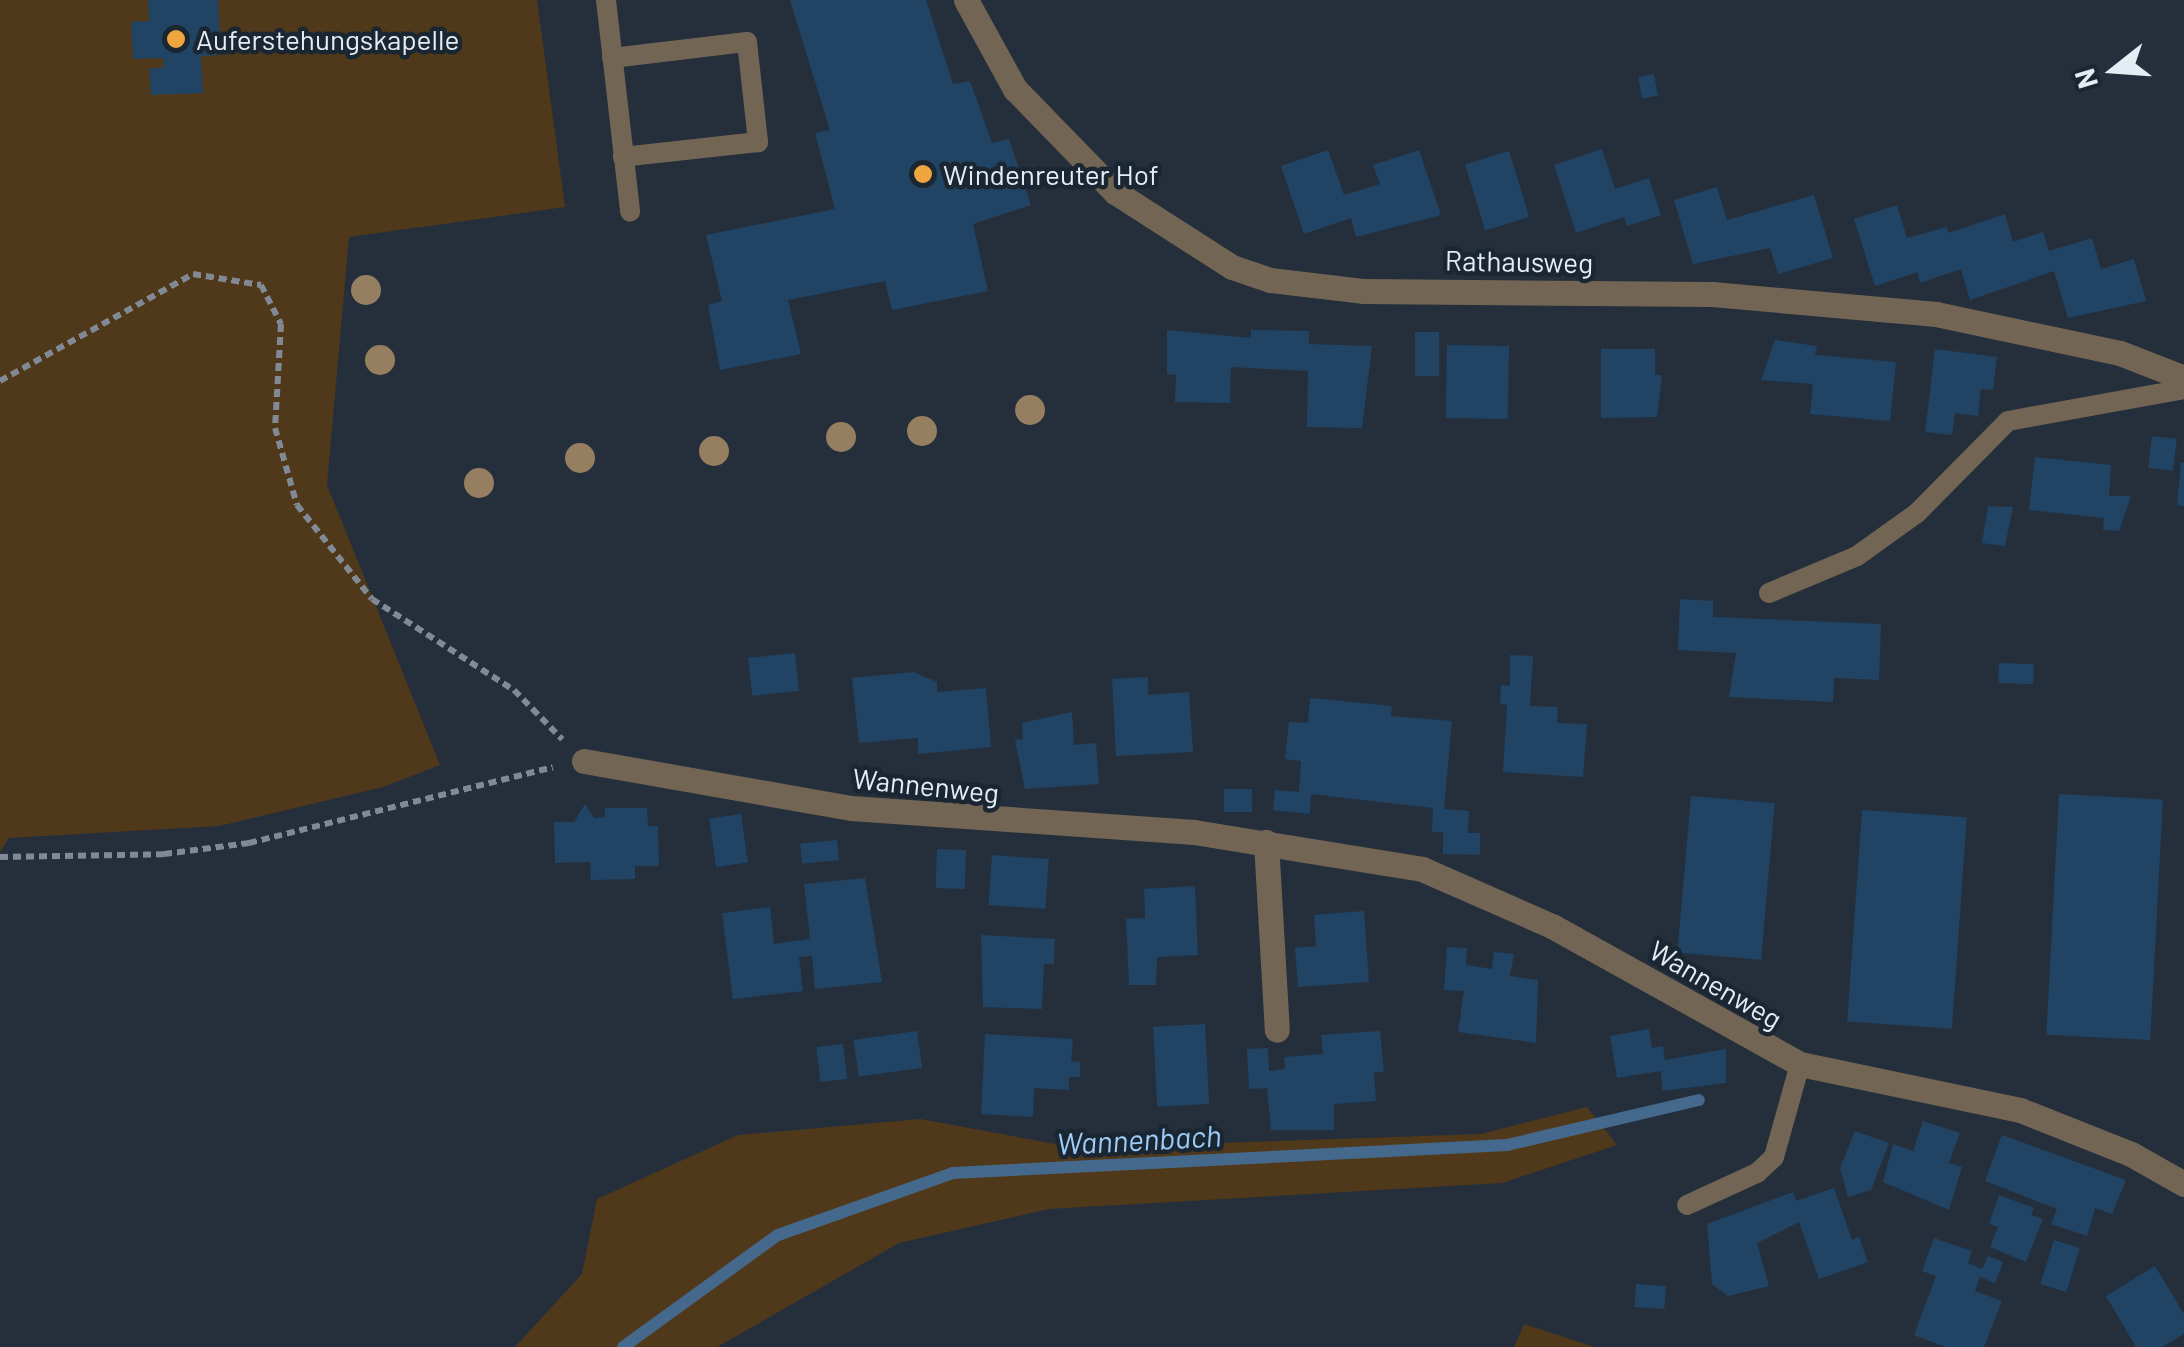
<!DOCTYPE html>
<style>
body{margin:0}
#map{position:relative;width:2184px;height:1347px;overflow:hidden;background:#242f3b;font-family:Barlow,sans-serif}
div>[style]{position:absolute}
.green>*{inset:0;background:#50391a}
.stream>*{height:12px;margin:-6px;padding:0 6px;transform-origin:6px;border-radius:6px;background:#45698c}
.building>*{inset:0;background:#214465;transform-origin:0 0}
.path>*{height:6px;margin-top:-3px;transform-origin:0;background:repeating-linear-gradient(90deg,#818a94 0 8px,transparent 0 13px)}
.lane>*{height:20px;margin:-10px;padding:0 10px;transform-origin:10px;border-radius:10px;background:#736554}
.street>*{height:25px;margin:-12.5px;padding:0 12.5px;transform-origin:12.5px;border-radius:12.5px;background:#736554}
.trees>*{width:30px;height:30px;margin:-15px;border-radius:50%;background:#967e60}
.dots>*{width:28px;height:28px;translate:-50% -50%;box-sizing:border-box;border:5px solid #1a2631;border-radius:50%}
span{translate:-50% -50%;white-space:nowrap;text-align:center;line-height:1.15;-webkit-text-stroke:9px #1a2631;paint-order:stroke}
.poi-label{font-size:28px;color:#e4ecf4}
.left{translate:0 -50%;text-align:left}
.street-label{font-size:28px;color:#e4ecf4}
.water-label{font-size:30px;color:#9ecbf8;font-style:italic}
.north{position:absolute;left:2064px;top:20px;width:100px;height:100px;-webkit-text-stroke:8px #1a2631;paint-order:stroke;rotate:253deg;font-size:28px;font-weight:700;line-height:40px;text-align:center;color:#e4ecf4}
.north::after{content:'';display:block;margin:auto;width:35px;height:45px;background:#e4ecf4;clip-path:polygon(50% 0,100% 100%,50% 72%,0 100%)}
</style>
<div id="map">
<div class="green">
<i style="clip-path:polygon(0 0,537px 0,565px 207px,349px 237px,327px 485px,440px 765px,383px 787px,219px 826px,9px 838px,0 852px)"></i>
<i style="clip-path:polygon(1587px 1107px,1617px 1145px,1502px 1183px,1049px 1209px,899px 1243px,717px 1347px,515px 1347px,582px 1274px,597px 1199px,738px 1135px,920px 1119px,1077px 1148px,1481px 1134px)"></i>
<i style="clip-path:polygon(1524px 1324px,1594px 1347px,1514px 1347px)"></i>
</div>
<div class="stream">
<i style="left:623px;top:1347px;width:191px;rotate:-35.9deg"></i>
<i style="left:778px;top:1235px;width:186px;rotate:-19.5deg"></i>
<i style="left:953px;top:1173px;width:555px;rotate:-2.89deg"></i>
<i style="left:1507px;top:1145px;width:197px;rotate:-13.2deg"></i>
</div>
<div class="building">
<i style="clip-path:polygon(148px 0,218px 0,221px 55px,201px 56px,203px 93px,151px 95px,149px 69px,164px 67px,163px 58px,133px 59px,131px 22px,149px 21px)"></i>
<i style="clip-path:polygon(790px 0,926px 0,953px 84px,970px 81px,992px 143px,1009px 139px,1031px 205px,973px 224px,988px 291px,892px 310px,885px 281px,788px 300px,801px 354px,720px 370px,708px 305px,722px 301px,706px 235px,835px 209px,815px 133px,830px 130px)"></i>
<i style="left:1654px;top:74px;width:22px;height:16px;rotate:80deg"></i>
<i style="clip-path:polygon(1602px 149px,1615px 189px,1649px 178px,1661px 215px,1627px 226px,1624px 217px,1576px 233px,1554px 165px)"></i>
<i style="clip-path:polygon(1328px 150px,1344px 195px,1380px 184px,1373px 165px,1419px 150px,1441px 215px,1356px 237px,1351px 218px,1304px 234px,1281px 166px)"></i>
<i style="left:1509px;top:151px;width:69px;height:46px;rotate:73deg"></i>
<i style="clip-path:polygon(1717px 187px,1727px 220px,1814px 195px,1833px 258px,1778px 274px,1770px 248px,1693px 264px,1674px 200px)"></i>
<i style="clip-path:polygon(1897px 205px,1907px 238px,1947px 227px,1948px 233px,2005px 214px,2013px 242px,2043px 232px,2049px 251px,2092px 238px,2101px 269px,2134px 259px,2146px 301px,2068px 318px,2054px 271px,1970px 300px,1961px 269px,1920px 283px,1918px 272px,1875px 286px,1854px 219px)"></i>
<i style="clip-path:polygon(1167px 330px,1251px 338px,1251px 330px,1309px 331px,1309px 344px,1372px 346px,1362px 428px,1307px 427px,1308px 371px,1231px 367px,1230px 403px,1175px 402px,1176px 375px,1167px 374px)"></i>
<i style="left:1439px;top:332px;width:44px;height:24px;rotate:90deg"></i>
<i style="clip-path:polygon(1775px 340px,1817px 346px,1815px 355px,1896px 362px,1890px 421px,1810px 414px,1813px 384px,1761px 380px)"></i>
<i style="left:1447px;top:345px;width:62px;height:73px;rotate:1deg"></i>
<i style="clip-path:polygon(1601px 349px,1655px 349px,1655px 375px,1662px 375px,1657px 417px,1601px 418px)"></i>
<i style="clip-path:polygon(1935px 349px,1997px 357px,1993px 390px,1981px 389px,1978px 416px,1955px 413px,1952px 435px,1925px 432px)"></i>
<i style="left:2152px;top:436px;width:25px;height:32px;rotate:7deg"></i>
<i style="clip-path:polygon(2035px 457px,2111px 465px,2109px 496px,2131px 496px,2119px 531px,2103px 530px,2104px 518px,2029px 510px)"></i>
<i style="clip-path:polygon(2181px 463px,2184px 463px,2184px 506px,2177px 505px)"></i>
<i style="clip-path:polygon(1988px 506px,2013px 507px,2005px 546px,1982px 543px)"></i>
<i style="clip-path:polygon(1680px 599px,1713px 601px,1713px 617px,1881px 624px,1879px 680px,1834px 678px,1833px 702px,1729px 697px,1736px 653px,1678px 650px)"></i>
<i style="left:795px;top:653px;width:38px;height:47px;rotate:84deg"></i>
<i style="clip-path:polygon(1510px 655px,1533px 656px,1530px 706px,1558px 707px,1557px 723px,1587px 724px,1583px 777px,1503px 772px,1507px 705px,1500px 704px,1501px 685px,1510px 686px)"></i>
<i style="left:1999px;top:663px;width:35px;height:20px;rotate:2deg"></i>
<i style="clip-path:polygon(913px 672px,937px 682px,937px 692px,986px 688px,991px 747px,918px 754px,918px 738px,859px 743px,852px 678px)"></i>
<i style="clip-path:polygon(1148px 677px,1148px 695px,1189px 692px,1193px 752px,1116px 756px,1112px 679px)"></i>
<i style="clip-path:polygon(1310px 698px,1392px 706px,1391px 716px,1452px 721px,1444px 809px,1469px 811px,1468px 833px,1480px 833px,1480px 855px,1443px 854px,1443px 832px,1432px 832px,1433px 808px,1311px 794px,1310px 814px,1273px 810px,1275px 790px,1299px 792px,1301px 761px,1285px 759px,1289px 722px,1308px 723px)"></i>
<i style="clip-path:polygon(1072px 712px,1074px 745px,1096px 743px,1099px 784px,1025px 789px,1015px 740px,1023px 739px,1022px 723px)"></i>
<i style="left:1224px;top:789px;width:28px;height:23px"></i>
<i style="left:2059px;top:794px;width:104px;height:241px;rotate:3deg"></i>
<i style="left:1691px;top:796px;width:84px;height:157px;rotate:5deg"></i>
<i style="clip-path:polygon(585px 804px,594px 818px,605px 817px,605px 808px,647px 808px,648px 826px,658px 826px,659px 866px,635px 866px,635px 879px,591px 880px,590px 862px,555px 863px,554px 822px,574px 822px)"></i>
<i style="left:1862px;top:810px;width:105px;height:212px;rotate:4deg"></i>
<i style="left:741px;top:814px;width:49px;height:32px;rotate:82deg"></i>
<i style="left:837px;top:840px;width:20px;height:37px;rotate:84deg"></i>
<i style="left:937px;top:849px;width:29px;height:39px;rotate:2deg"></i>
<i style="left:992px;top:855px;width:57px;height:50px;rotate:4deg"></i>
<i style="clip-path:polygon(865px 878px,882px 982px,815px 989px,812px 956px,799px 957px,803px 991px,733px 999px,722px 913px,770px 907px,774px 944px,810px 939px,804px 884px)"></i>
<i style="clip-path:polygon(1195px 886px,1198px 955px,1157px 957px,1156px 985px,1129px 985px,1126px 919px,1145px 918px,1144px 889px)"></i>
<i style="clip-path:polygon(1364px 911px,1369px 982px,1298px 987px,1295px 948px,1316px 946px,1314px 915px)"></i>
<i style="clip-path:polygon(981px 935px,1055px 939px,1054px 964px,1044px 964px,1042px 1009px,983px 1007px)"></i>
<i style="clip-path:polygon(1447px 947px,1467px 948px,1466px 965px,1492px 969px,1494px 952px,1514px 954px,1510px 976px,1538px 980px,1536px 1043px,1458px 1032px,1464px 991px,1444px 990px)"></i>
<i style="left:1205px;top:1024px;width:80px;height:52px;rotate:87deg"></i>
<i style="clip-path:polygon(1649px 1029px,1652px 1048px,1663px 1046px,1665px 1060px,1726px 1049px,1726px 1083px,1662px 1091px,1661px 1071px,1617px 1078px,1610px 1036px)"></i>
<i style="left:917px;top:1031px;width:37px;height:64px;rotate:82deg"></i>
<i style="clip-path:polygon(1380px 1031px,1384px 1072px,1374px 1072px,1376px 1101px,1334px 1104px,1334px 1130px,1271px 1130px,1267px 1088px,1249px 1089px,1247px 1049px,1268px 1048px,1269px 1071px,1285px 1069px,1284px 1057px,1323px 1054px,1321px 1035px)"></i>
<i style="clip-path:polygon(985px 1034px,1073px 1039px,1071px 1061px,1080px 1062px,1080px 1077px,1069px 1077px,1069px 1090px,1034px 1088px,1033px 1117px,981px 1114px)"></i>
<i style="left:843px;top:1044px;width:35px;height:27px;rotate:83deg"></i>
<i style="clip-path:polygon(1923px 1121px,1960px 1133px,1949px 1163px,1962px 1167px,1949px 1210px,1883px 1182px,1893px 1144px,1913px 1151px)"></i>
<i style="clip-path:polygon(1855px 1131px,1889px 1143px,1871px 1190px,1848px 1197px,1840px 1168px)"></i>
<i style="clip-path:polygon(2002px 1135px,2126px 1180px,2112px 1214px,2095px 1208px,2087px 1236px,2051px 1224px,2057px 1209px,1985px 1181px)"></i>
<i style="clip-path:polygon(1834px 1188px,1852px 1240px,1859px 1237px,1868px 1262px,1819px 1279px,1799px 1222px,1757px 1243px,1769px 1286px,1728px 1296px,1712px 1284px,1707px 1224px,1793px 1192px,1796px 1201px)"></i>
<i style="clip-path:polygon(1999px 1195px,2034px 1208px,2031px 1215px,2043px 1219px,2026px 1262px,1990px 1247px,1998px 1227px,1989px 1224px)"></i>
<i style="clip-path:polygon(1934px 1238px,1972px 1251px,1968px 1263px,1982px 1269px,1988px 1256px,2003px 1262px,1995px 1283px,1980px 1277px,1975px 1291px,2002px 1301px,1984px 1347px,1945px 1347px,1914px 1335px,1936px 1276px,1922px 1271px)"></i>
<i style="left:2054px;top:1240px;width:27px;height:46px;rotate:17deg"></i>
<i style="clip-path:polygon(2155px 1266px,2184px 1314px,2184px 1334px,2162px 1347px,2136px 1347px,2106px 1296px)"></i>
<i style="left:1636px;top:1284px;width:30px;height:23px;rotate:4deg"></i>
</div>
<div class="path">
<i style="left:0;top:381px;width:221px;rotate:-29deg"></i>
<i style="left:193px;top:274px;width:69px;rotate:9.2deg"></i>
<i style="left:261px;top:285px;width:44px;rotate:62.9deg"></i>
<i style="left:281px;top:324px;width:104px;rotate:93.3deg"></i>
<i style="left:275px;top:428px;width:80px;rotate:74.1deg"></i>
<i style="left:297px;top:505px;width:120px;rotate:51.4deg"></i>
<i style="left:372px;top:599px;width:169px;rotate:32.7deg"></i>
<i style="left:514px;top:690px;width:69px;rotate:45.6deg"></i>
<i style="left:0;top:857px;width:164px;rotate:-1deg"></i>
<i style="left:164px;top:854px;width:86px;rotate:-7.4deg"></i>
<i style="left:249px;top:843px;width:313px;rotate:-14deg"></i>
</div>
<div class="lane">
<i style="left:606px;top:0;width:213px;rotate:83.5deg"></i>
<i style="left:612px;top:58px;width:136px;rotate:-6.8deg"></i>
<i style="left:747px;top:42px;width:101px;rotate:83.7deg"></i>
<i style="left:758px;top:142px;width:136px;rotate:173.7deg"></i>
<i style="left:1769px;top:593px;width:95px;rotate:-22.8deg"></i>
<i style="left:1857px;top:556px;width:74px;rotate:-35.6deg"></i>
<i style="left:1917px;top:513px;width:129px;rotate:-45.3deg"></i>
<i style="left:2008px;top:421px;width:179px;rotate:-10.3deg"></i>
<i style="left:1687px;top:1205px;width:77px;rotate:-24.6deg"></i>
<i style="left:1757px;top:1173px;width:23px;rotate:-43deg"></i>
<i style="left:1774px;top:1157px;width:97px;rotate:-74.4deg"></i>
</div>
<div class="street">
<i style="left:966px;top:0;width:102px;rotate:61.2deg"></i>
<i style="left:1015px;top:89px;width:144px;rotate:45.8deg"></i>
<i style="left:1115px;top:192px;width:139px;rotate:32.7deg"></i>
<i style="left:1232px;top:267px;width:40px;rotate:18.9deg"></i>
<i style="left:1270px;top:280px;width:95px;rotate:6.7deg"></i>
<i style="left:1364px;top:291px;width:348px;rotate:0.5deg"></i>
<i style="left:1712px;top:294px;width:225px;rotate:5.1deg"></i>
<i style="left:1936px;top:314px;width:188px;rotate:12deg"></i>
<i style="left:2120px;top:353px;width:69px;rotate:21.3deg"></i>
<i style="left:584px;top:761px;width:271px;rotate:10deg"></i>
<i style="left:851px;top:808px;width:344px;rotate:4deg"></i>
<i style="left:1194px;top:832px;width:231px;rotate:9.2deg"></i>
<i style="left:1422px;top:869px;width:142px;rotate:23.7deg"></i>
<i style="left:1552px;top:926px;width:284px;rotate:29.1deg"></i>
<i style="left:1800px;top:1064px;width:225px;rotate:11.8deg"></i>
<i style="left:2020px;top:1110px;width:119px;rotate:21.6deg"></i>
<i style="left:2131px;top:1154px;width:61px;rotate:29.5deg"></i>
<i style="left:1266px;top:842px;width:188px;rotate:86.7deg"></i>
</div>
<div class="trees">
<i style="left:366px;top:290px"></i>
<i style="left:380px;top:360px"></i>
<i style="left:1030px;top:410px"></i>
<i style="left:922px;top:431px"></i>
<i style="left:841px;top:437px"></i>
<i style="left:714px;top:451px"></i>
<i style="left:580px;top:458px"></i>
<i style="left:479px;top:483px"></i>
</div>
<div class="dots">
<i style="left:176px;top:39px;background:#f0a63f"></i>
<i style="left:923px;top:174px;background:#f0a63f"></i>
</div>
<div class="poi-label">
<span class="left" style="left:196px;top:39px">Auferstehungskapelle</span>
<span class="left" style="left:943px;top:174px">Windenreuter Hof</span>
</div>
<div class="street-label">
<span style="left:1519px;top:261px;rotate:1deg">Rathausweg</span>
<span style="left:926px;top:785px;rotate:6deg">Wannenweg</span>
<span style="left:1716px;top:984px;rotate:30deg">Wannenweg</span>
</div>
<div class="water-label">
<span style="left:1139px;top:1139px;rotate:-3deg">Wannenbach</span>
</div>
<div class="north">N</div>
</div>
